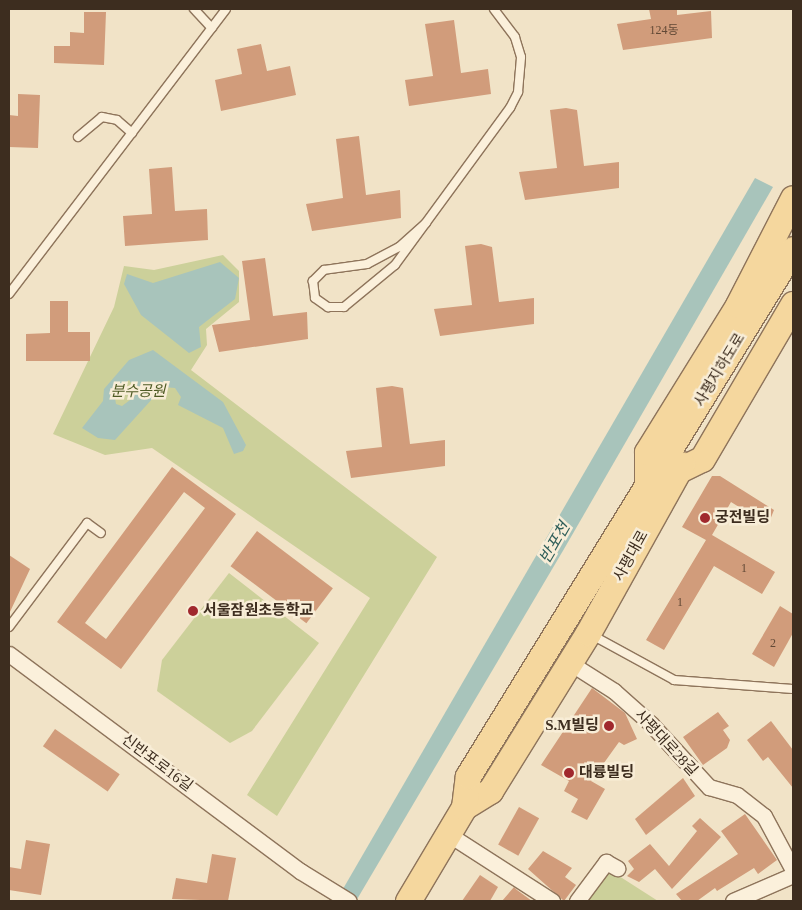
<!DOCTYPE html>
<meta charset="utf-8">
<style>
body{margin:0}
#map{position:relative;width:802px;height:910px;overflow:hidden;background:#f1e3c7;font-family:"Times New Roman","Noto Sans KR",serif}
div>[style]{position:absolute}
.green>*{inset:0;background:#ccd09a}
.water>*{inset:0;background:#a8c4bb}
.building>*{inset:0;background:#d19c7b;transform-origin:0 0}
.roads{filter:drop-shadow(1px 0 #8e745b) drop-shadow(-1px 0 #8e745b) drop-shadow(0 1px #8e745b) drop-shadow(0 -1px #8e745b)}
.lane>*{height:8px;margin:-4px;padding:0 4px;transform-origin:4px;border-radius:4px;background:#fbf0db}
.street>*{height:15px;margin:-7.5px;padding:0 7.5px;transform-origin:7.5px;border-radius:7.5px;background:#fbf0db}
.primary>*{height:25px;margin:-12.5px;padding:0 12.5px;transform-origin:12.5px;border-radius:12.5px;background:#f5d79e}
.dots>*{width:14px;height:14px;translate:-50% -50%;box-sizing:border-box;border:2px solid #f8edd7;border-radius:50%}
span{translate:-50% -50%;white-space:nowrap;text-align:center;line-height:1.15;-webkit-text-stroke:5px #f8edd7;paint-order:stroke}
.number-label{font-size:12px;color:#624936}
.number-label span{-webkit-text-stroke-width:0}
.street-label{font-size:15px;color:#3d2d1f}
.park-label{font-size:15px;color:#4f5b25;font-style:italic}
.poi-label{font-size:15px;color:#3d2d1f;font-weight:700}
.left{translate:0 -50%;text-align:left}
.right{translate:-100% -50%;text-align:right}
.water-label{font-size:16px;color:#2e5e59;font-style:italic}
.frame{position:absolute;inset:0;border:10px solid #3d2d1f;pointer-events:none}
</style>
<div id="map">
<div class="green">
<i style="clip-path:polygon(223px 255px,239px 271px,239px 302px,206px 329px,207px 345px,191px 370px,437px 557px,277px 816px,247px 795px,370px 598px,152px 448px,105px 455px,53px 434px,114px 307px,124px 266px,154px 270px)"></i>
<i style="clip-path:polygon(229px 573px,319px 643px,252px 731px,230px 743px,157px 691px,162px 660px)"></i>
<i style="clip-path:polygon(608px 869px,658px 901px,585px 901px)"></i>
</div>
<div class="water">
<i style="clip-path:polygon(755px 178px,773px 187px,564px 549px,356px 901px,336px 901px)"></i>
<i style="clip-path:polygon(220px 262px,239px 278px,235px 299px,199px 327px,201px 347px,189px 353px,141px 315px,124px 284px,127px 274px,153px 283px)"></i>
<i style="clip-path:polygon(evenodd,153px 350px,223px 402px,246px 445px,243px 451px,234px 454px,223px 428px,178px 405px,181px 397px,175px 388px,163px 387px,115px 440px,98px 438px,82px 428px,103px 401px,104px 389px,129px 360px,153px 350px,129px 380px,136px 390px,134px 397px,122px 406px,116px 404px,114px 392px,129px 380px)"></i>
</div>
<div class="building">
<i style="clip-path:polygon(649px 9px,677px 9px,677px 15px,711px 11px,712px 38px,623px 50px,617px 24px,651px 19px)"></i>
<i style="clip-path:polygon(84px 12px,106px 12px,104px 65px,54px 63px,54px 46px,70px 46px,70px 32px,84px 33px)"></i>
<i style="clip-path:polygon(454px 20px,461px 73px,488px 69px,491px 94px,409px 106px,405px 80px,433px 76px,425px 24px)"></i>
<i style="clip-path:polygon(261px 44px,267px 71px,290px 66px,296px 95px,221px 111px,215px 80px,242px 74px,237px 49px)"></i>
<i style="clip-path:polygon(18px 94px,40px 95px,38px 148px,9px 147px,9px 115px,18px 116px)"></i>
<i style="clip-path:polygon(566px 108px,577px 110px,584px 166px,619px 162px,619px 188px,525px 200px,519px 172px,557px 168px,550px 110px)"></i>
<i style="clip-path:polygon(359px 136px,366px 195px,400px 190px,401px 218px,312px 231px,306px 204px,343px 198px,336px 139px)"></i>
<i style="clip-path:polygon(172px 167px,175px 211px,207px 209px,208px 240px,125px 246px,123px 216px,152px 214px,149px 169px)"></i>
<i style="clip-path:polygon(481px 244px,492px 247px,499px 302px,534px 298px,534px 324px,440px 336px,434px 309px,472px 305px,465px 246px)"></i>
<i style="clip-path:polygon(265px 258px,273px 316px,307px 312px,308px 339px,219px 352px,212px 325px,250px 320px,242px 261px)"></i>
<i style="clip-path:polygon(50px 301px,68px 301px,68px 332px,90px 332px,90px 361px,26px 361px,26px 334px,50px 333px)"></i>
<i style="clip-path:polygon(392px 386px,403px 388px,410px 444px,445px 440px,445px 466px,351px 478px,346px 451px,382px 447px,376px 388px)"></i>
<i style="clip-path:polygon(evenodd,172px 467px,236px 514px,121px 669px,57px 622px,172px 467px,184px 492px,205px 508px,106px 639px,85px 623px,184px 492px)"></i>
<i style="clip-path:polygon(712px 476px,720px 476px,774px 510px,768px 525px,731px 502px,712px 535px,775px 572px,762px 594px,714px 566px,664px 650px,646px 640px,706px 540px,682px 527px)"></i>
<i style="left:257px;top:531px;width:95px;height:44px;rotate:37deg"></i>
<i style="clip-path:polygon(9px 555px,30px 569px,9px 614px)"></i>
<i style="clip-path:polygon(780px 606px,793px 614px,793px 633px,774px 667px,752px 654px)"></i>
<i style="clip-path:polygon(592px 688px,625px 713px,637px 739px,624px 745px,619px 742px,591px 781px,605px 789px,587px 820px,571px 812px,578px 799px,564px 791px,569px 781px,541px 765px)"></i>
<i style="clip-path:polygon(718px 712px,729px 726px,723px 730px,730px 740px,727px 748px,703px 765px,683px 737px)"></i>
<i style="clip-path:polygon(771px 721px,793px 750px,793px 788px,768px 757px,763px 761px,747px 740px)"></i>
<i style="left:55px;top:729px;width:79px;height:21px;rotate:35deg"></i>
<i style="clip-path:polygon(683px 778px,695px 796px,646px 835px,635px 819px)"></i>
<i style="left:519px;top:807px;width:23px;height:43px;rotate:29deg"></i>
<i style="clip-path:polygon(745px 814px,777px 860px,758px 874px,754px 868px,717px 891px,715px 888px,697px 901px,682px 901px,676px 894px,738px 854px,721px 831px)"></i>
<i style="clip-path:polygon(700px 818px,721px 837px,672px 889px,655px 869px,639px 882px,627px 876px,634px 869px,628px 861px,650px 844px,669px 866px,697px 831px,692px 826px)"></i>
<i style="clip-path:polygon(26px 840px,50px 844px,41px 895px,9px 890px,9px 867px,21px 869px)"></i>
<i style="clip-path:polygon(543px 851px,572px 868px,565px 877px,576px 885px,564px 901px,528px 869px)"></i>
<i style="clip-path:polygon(212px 854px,236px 858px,228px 901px,172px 899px,176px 878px,207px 883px)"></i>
<i style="clip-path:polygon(480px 875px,498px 887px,490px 901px,462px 901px)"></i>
<i style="clip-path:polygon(514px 887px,517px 890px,532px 901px,502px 901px)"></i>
</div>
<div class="roads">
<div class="lane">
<i style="left:194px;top:9px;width:26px;rotate:47deg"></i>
<i style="left:78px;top:137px;width:31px;rotate:-40deg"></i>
<i style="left:102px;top:117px;width:15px;rotate:11deg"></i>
<i style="left:117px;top:120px;width:20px;rotate:41deg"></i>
<i style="left:426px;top:223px;width:36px;rotate:138deg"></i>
<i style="left:399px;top:247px;width:36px;rotate:152deg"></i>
<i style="left:367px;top:264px;width:43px;rotate:172.1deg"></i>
<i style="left:324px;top:270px;width:16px;rotate:135deg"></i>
<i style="left:313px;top:281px;width:17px;rotate:83deg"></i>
<i style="left:315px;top:298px;width:16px;rotate:35deg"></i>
<i style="left:328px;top:307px;width:16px"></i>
<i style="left:344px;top:307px;width:66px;rotate:-39.5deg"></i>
<i style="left:395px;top:265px;width:195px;rotate:-53.8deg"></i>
<i style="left:510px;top:108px;width:18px;rotate:-63deg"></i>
<i style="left:518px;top:92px;width:35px;rotate:-85deg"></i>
<i style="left:521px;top:57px;width:21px;rotate:-107deg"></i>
<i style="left:515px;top:37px;width:35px;rotate:-127deg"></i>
<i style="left:9px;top:294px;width:358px;rotate:-52.7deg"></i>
<i style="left:9px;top:627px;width:130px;rotate:-53.1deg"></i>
<i style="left:87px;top:523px;width:17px;rotate:36deg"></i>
<i style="left:590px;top:634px;width:96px;rotate:28.7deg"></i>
<i style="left:674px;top:680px;width:119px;rotate:4.3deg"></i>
</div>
<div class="street">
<i style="left:9px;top:654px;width:363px;rotate:36.7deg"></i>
<i style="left:300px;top:871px;width:57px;rotate:31.5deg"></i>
<i style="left:570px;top:663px;width:52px;rotate:32.5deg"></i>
<i style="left:614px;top:691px;width:50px;rotate:41.7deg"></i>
<i style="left:651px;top:724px;width:86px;rotate:47.4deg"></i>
<i style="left:709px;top:787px;width:29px;rotate:16deg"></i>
<i style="left:737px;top:795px;width:34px;rotate:38deg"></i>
<i style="left:764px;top:816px;width:61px;rotate:61.8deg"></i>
<i style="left:448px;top:834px;width:124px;rotate:32.8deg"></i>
<i style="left:577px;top:901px;width:49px;rotate:-53.4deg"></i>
<i style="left:606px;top:862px;width:13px;rotate:29deg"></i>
<i style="left:733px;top:901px;width:65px;rotate:-23.4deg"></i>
</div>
<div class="primary">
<i style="left:679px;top:470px;width:25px;rotate:-26deg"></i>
<i style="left:702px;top:459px;width:180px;rotate:-59.6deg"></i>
<i style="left:647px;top:491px;width:39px;rotate:-90deg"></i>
<i style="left:647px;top:452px;width:173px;rotate:-58.2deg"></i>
<i style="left:738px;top:305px;width:120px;rotate:-62.8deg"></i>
<i style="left:464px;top:807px;width:31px;rotate:-32deg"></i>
<i style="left:490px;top:791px;width:186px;rotate:-58.2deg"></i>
<i style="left:588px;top:633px;width:193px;rotate:-60.9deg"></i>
<i style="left:408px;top:901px;width:109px;rotate:-59.2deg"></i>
<i style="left:464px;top:807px;width:31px;rotate:-83deg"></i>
<i style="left:468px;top:776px;width:619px;rotate:-58.34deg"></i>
</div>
</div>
<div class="dots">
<i style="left:705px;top:518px;background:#a0282d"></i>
<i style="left:193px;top:611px;background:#a0282d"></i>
<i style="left:609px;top:726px;background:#a0282d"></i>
<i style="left:569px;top:773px;background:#a0282d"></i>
</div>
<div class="number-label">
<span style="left:664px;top:31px">124동</span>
<span style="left:744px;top:569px">1</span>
<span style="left:680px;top:603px">1</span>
<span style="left:773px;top:644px">2</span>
</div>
<div class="street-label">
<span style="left:720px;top:370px;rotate:-59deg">사평지하도로</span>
<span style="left:631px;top:556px;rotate:-61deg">사평대로</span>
<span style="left:666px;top:743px;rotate:47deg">사평대로28길</span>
<span style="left:157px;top:763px;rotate:37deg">신반포로16길</span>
</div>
<div class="park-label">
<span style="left:138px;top:392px">분수공원</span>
</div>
<div class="poi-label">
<span class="left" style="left:715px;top:518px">궁전빌딩</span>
<span class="left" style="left:203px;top:611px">서울잠원초등학교</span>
<span class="right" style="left:599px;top:726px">S.M빌딩</span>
<span class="left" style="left:579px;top:773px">대륭빌딩</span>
</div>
<div class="water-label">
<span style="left:555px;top:543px;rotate:-60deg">반포천</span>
</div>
<div class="frame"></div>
</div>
